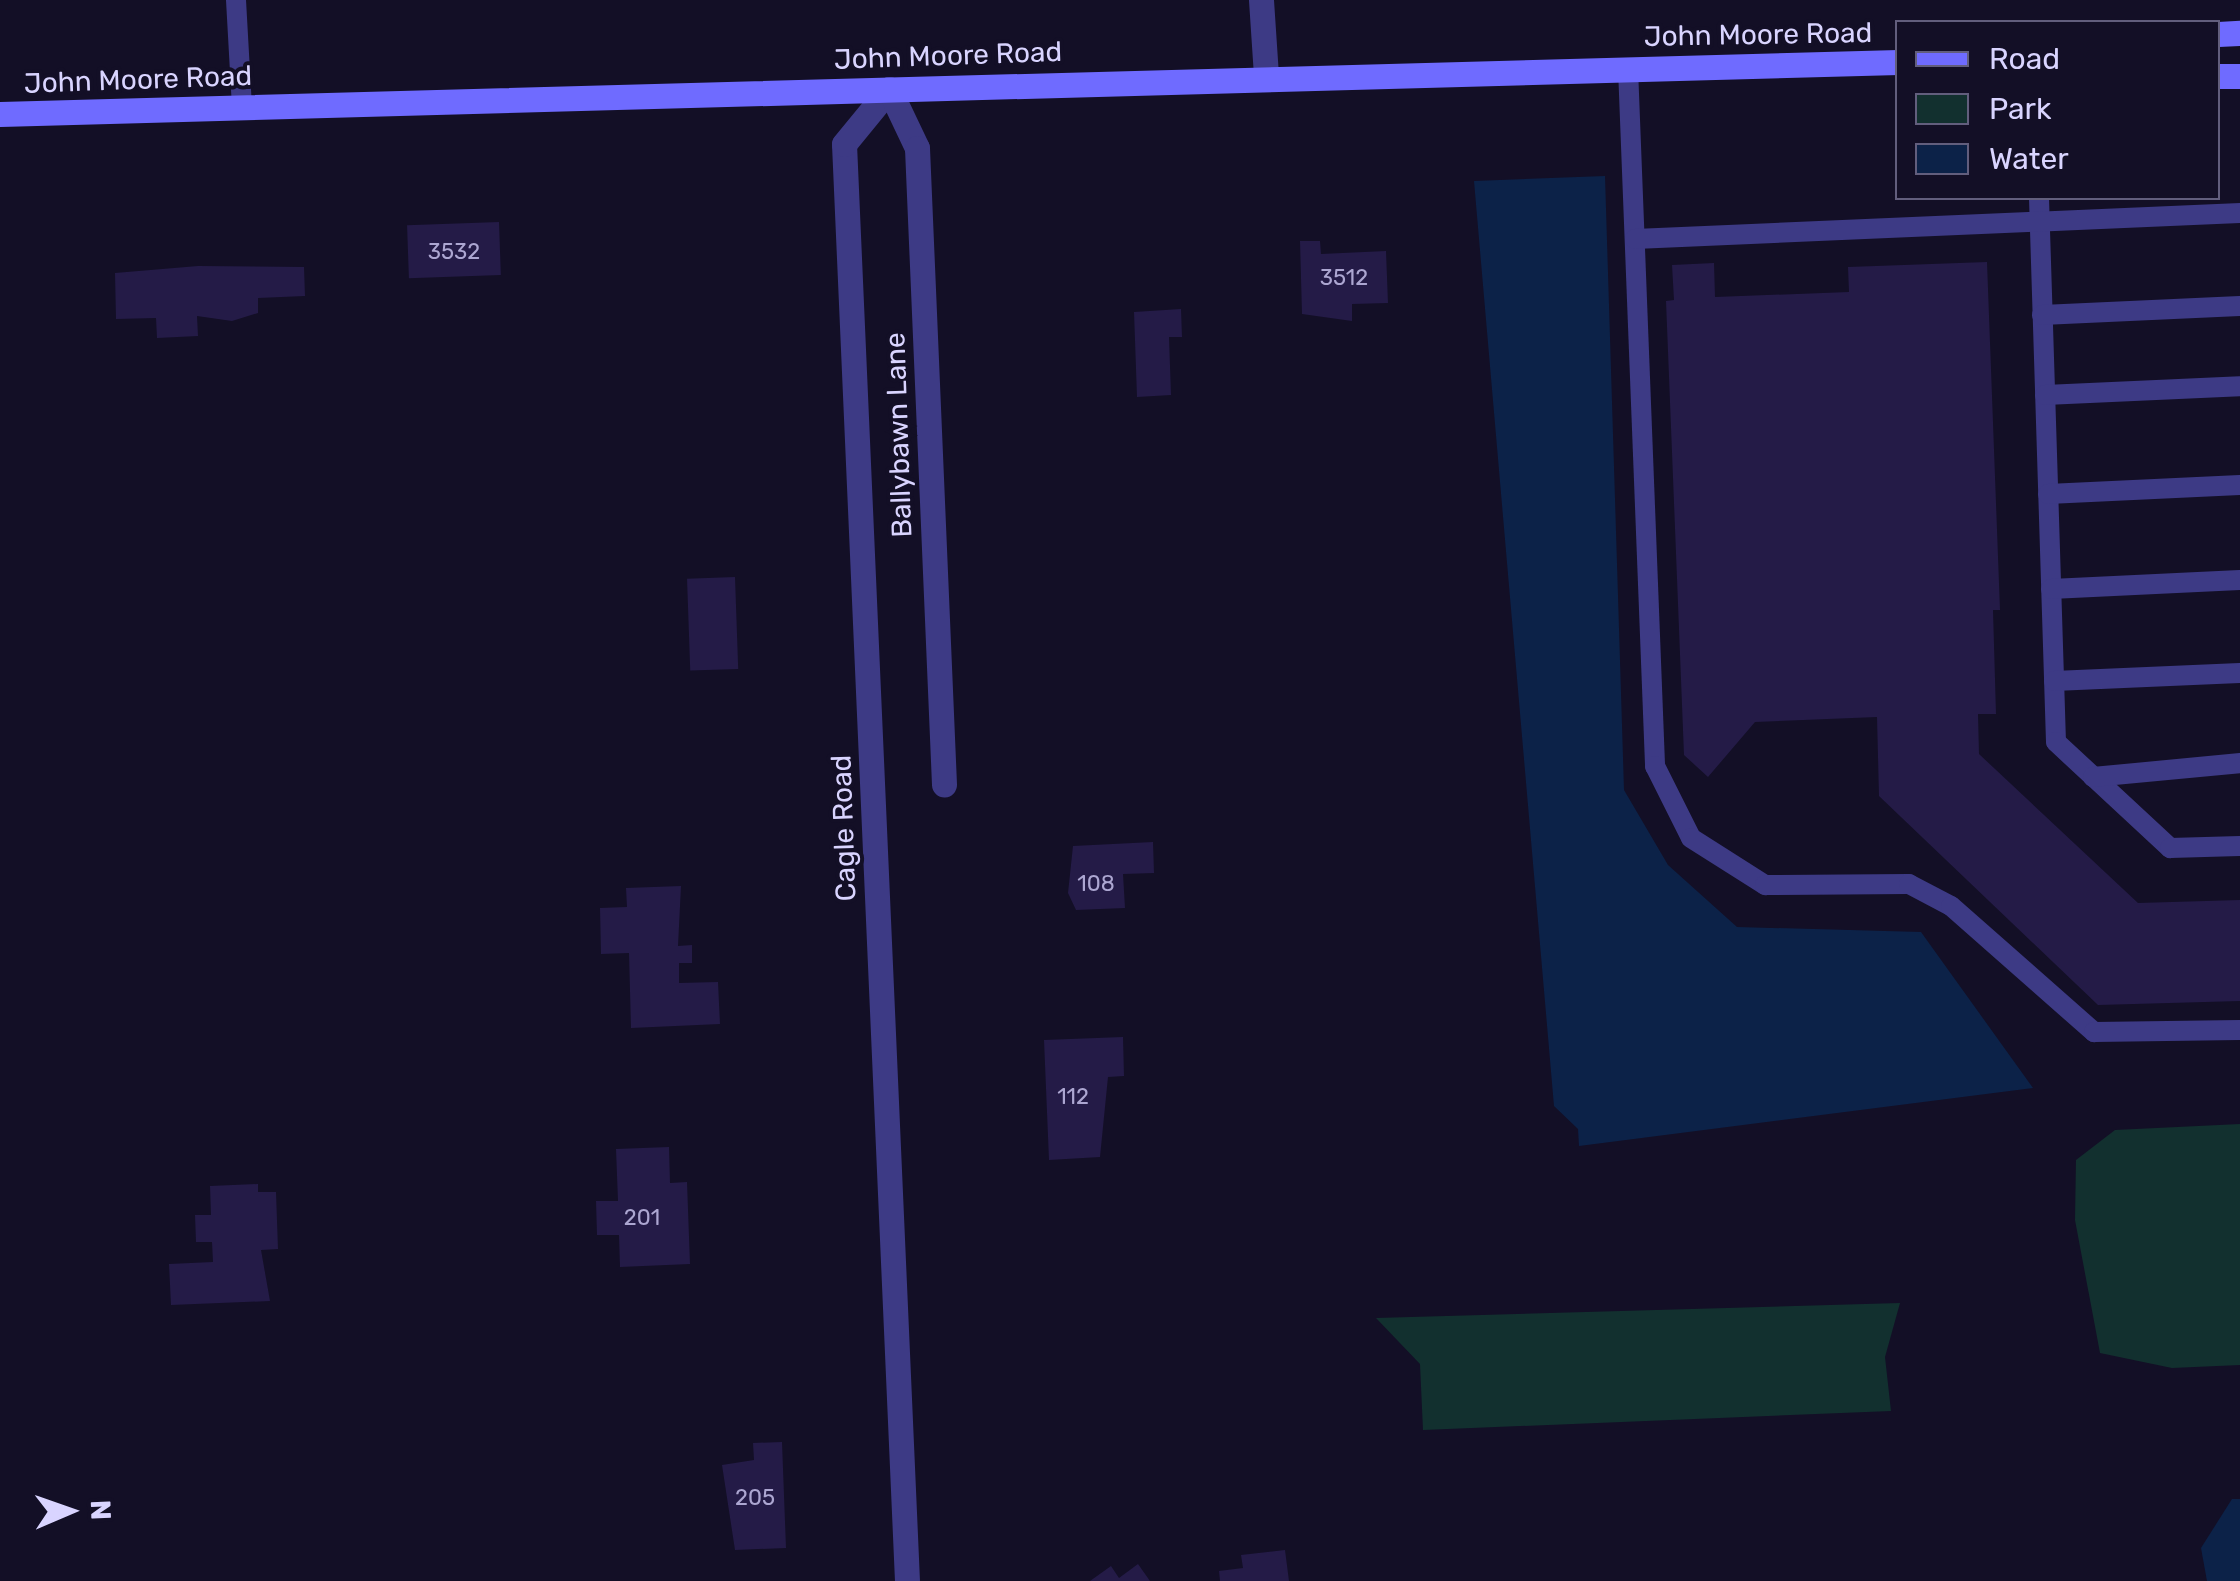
<!DOCTYPE html>
<style>
body{margin:0}
#map{position:relative;width:2240px;height:1581px;overflow:hidden;background:#130f26;font-family:Rubik,sans-serif}
div>[style]{position:absolute}
.green>*{inset:0;background:#12302f}
.water>*{inset:0;background:#0c2248}
.building>*{inset:0;background:#241b47;transform-origin:0 0}
.lane>*{height:20px;margin:-10px;padding:0 10px;transform-origin:10px;border-radius:10px;background:#3d3a85}
.street>*{height:25px;margin:-12.5px;padding:0 12.5px;transform-origin:12.5px;border-radius:12.5px;background:#3d3a85}
.secondary>*{height:25px;margin:-12.5px;padding:0 12.5px;transform-origin:12.5px;border-radius:12.5px;background:#6f6bff}
span{translate:-50% -50%;white-space:nowrap;text-align:center;line-height:1.15;-webkit-text-stroke:8px #130f26;paint-order:stroke}
.number-label{font-size:22px;color:#aca6d1}
.number-label span{-webkit-text-stroke-width:0}
.street-label{font-size:28px;color:#d9d4ff}
.legend{position:absolute;left:1895px;top:20px;width:325px;height:180px;box-sizing:border-box;background:#130f26;border:2px solid #625e7d;margin:0;padding:12px 18px;list-style:none;font-size:30px;color:#d9d4ff}
.legend li{display:flex;align-items:center;gap:20px;height:50px}
.legend b{width:50px;border:2px solid #625e7d}
.north{position:absolute;left:20px;top:1461px;width:100px;height:100px;-webkit-text-stroke:8px #130f26;paint-order:stroke;rotate:88deg;font-size:28px;font-weight:700;line-height:40px;text-align:center;color:#d9d4ff}
.north::after{content:'';display:block;margin:auto;width:35px;height:45px;background:#d9d4ff;clip-path:polygon(50% 0,100% 100%,50% 72%,0 100%)}
</style>
<div id="map">
<div class="green">
<i style="clip-path:polygon(2240px 1124px,2240px 1365px,2172px 1368px,2100px 1353px,2075px 1220px,2076px 1160px,2115px 1130px)"></i>
<i style="clip-path:polygon(1900px 1303px,1885px 1357px,1891px 1411px,1423px 1430px,1420px 1364px,1376px 1318px)"></i>
</div>
<div class="water">
<i style="clip-path:polygon(1605px 176px,1624px 790px,1668px 865px,1737px 927px,1921px 932px,2033px 1088px,1579px 1146px,1578px 1129px,1554px 1106px,1474px 181px)"></i>
<i style="clip-path:polygon(2232px 1499px,2240px 1499px,2240px 1581px,2207px 1581px,2201px 1548px)"></i>
</div>
<div class="building">
<i style="left:499px;top:222px;width:53px;height:92px;rotate:88deg"></i>
<i style="clip-path:polygon(1300px 241px,1320px 241px,1321px 254px,1386px 251px,1388px 303px,1352px 304px,1352px 321px,1302px 314px)"></i>
<i style="clip-path:polygon(1987px 262px,2000px 610px,1993px 610px,1996px 714px,1978px 714px,1979px 754px,2138px 903px,2240px 900px,2240px 1001px,2098px 1005px,1879px 796px,1877px 717px,1755px 722px,1708px 777px,1684px 755px,1666px 301px,1674px 300px,1672px 265px,1714px 263px,1715px 297px,1849px 292px,1848px 267px)"></i>
<i style="clip-path:polygon(198px 266px,304px 267px,305px 296px,258px 298px,258px 313px,232px 321px,197px 316px,198px 336px,157px 338px,156px 318px,116px 319px,115px 273px)"></i>
<i style="clip-path:polygon(1181px 309px,1182px 337px,1169px 337px,1171px 395px,1137px 397px,1134px 312px)"></i>
<i style="left:735px;top:577px;width:92px;height:48px;rotate:88deg"></i>
<i style="clip-path:polygon(1153px 842px,1154px 873px,1123px 874px,1125px 908px,1076px 910px,1068px 893px,1073px 846px)"></i>
<i style="clip-path:polygon(681px 886px,678px 946px,692px 945px,692px 963px,679px 963px,679px 983px,718px 982px,720px 1024px,631px 1028px,629px 953px,601px 954px,600px 908px,627px 907px,626px 888px)"></i>
<i style="clip-path:polygon(1123px 1037px,1124px 1076px,1108px 1077px,1100px 1157px,1049px 1160px,1044px 1040px)"></i>
<i style="clip-path:polygon(669px 1147px,670px 1183px,687px 1182px,690px 1264px,620px 1267px,619px 1235px,597px 1235px,596px 1201px,618px 1201px,616px 1149px)"></i>
<i style="clip-path:polygon(258px 1184px,258px 1192px,276px 1192px,278px 1249px,261px 1250px,270px 1301px,171px 1305px,169px 1264px,213px 1262px,212px 1242px,196px 1242px,195px 1215px,211px 1215px,210px 1186px)"></i>
<i style="clip-path:polygon(782px 1442px,786px 1548px,735px 1550px,722px 1465px,754px 1460px,753px 1443px)"></i>
<i style="clip-path:polygon(1285px 1550px,1289px 1581px,1220px 1581px,1219px 1571px,1243px 1568px,1241px 1555px)"></i>
<i style="clip-path:polygon(1138px 1564px,1150px 1581px,1090px 1581px,1111px 1566px,1119px 1578px)"></i>
</div>
<div class="lane">
<i style="left:236px;top:0;width:107px;rotate:86.8deg"></i>
<i style="left:1628px;top:68px;width:699px;rotate:87.78deg"></i>
<i style="left:1655px;top:766px;width:80px;rotate:63.4deg"></i>
<i style="left:1691px;top:838px;width:88px;rotate:32.4deg"></i>
<i style="left:1765px;top:885px;width:144px;rotate:-0.4deg"></i>
<i style="left:1909px;top:884px;width:47px;rotate:27.6deg"></i>
<i style="left:1951px;top:906px;width:191px;rotate:41.4deg"></i>
<i style="left:2094px;top:1032px;width:146px;rotate:-0.8deg"></i>
<i style="left:2039px;top:198px;width:544px;rotate:88.21deg"></i>
<i style="left:2056px;top:742px;width:156px;rotate:42.9deg"></i>
<i style="left:2170px;top:848px;width:70px;rotate:-1.6deg"></i>
<i style="left:1635px;top:239px;width:606px;rotate:-2.46deg"></i>
<i style="left:2042px;top:315px;width:198px;rotate:-2.6deg"></i>
<i style="left:2045px;top:395px;width:195px;rotate:-2.6deg"></i>
<i style="left:2048px;top:494px;width:192px;rotate:-2.7deg"></i>
<i style="left:2051px;top:589px;width:189px;rotate:-2.7deg"></i>
<i style="left:2054px;top:681px;width:186px;rotate:-2.5deg"></i>
<i style="left:2093px;top:777px;width:148px;rotate:-5.4deg"></i>
</div>
<div class="street">
<i style="left:1261px;top:0;width:75px;rotate:86.2deg"></i>
<i style="left:907px;top:1581px;width:1438px;rotate:-92.51deg"></i>
<i style="left:844px;top:144px;width:71px;rotate:-50.7deg"></i>
<i style="left:889px;top:89px;width:65px;rotate:64.6deg"></i>
<i style="left:917px;top:148px;width:637px;rotate:87.57deg"></i>
</div>
<div class="secondary">
<i style="left:2218px;top:34px;width:22px;rotate:-3deg"></i>
<i style="left:2218px;top:76px;width:22px"></i>
<i style="left:0;top:114px;width:1899px;rotate:-1.57deg"></i>
</div>
<div class="number-label">
<span style="left:454px;top:252px">3532</span>
<span style="left:1344px;top:278px">3512</span>
<span style="left:1096px;top:884px">108</span>
<span style="left:1073px;top:1097px">112</span>
<span style="left:642px;top:1218px">201</span>
<span style="left:755px;top:1498px">205</span>
</div>
<div class="street-label">
<span style="left:1758px;top:35px;rotate:-1deg">John Moore Road</span>
<span style="left:948px;top:56px;rotate:-2deg">John Moore Road</span>
<span style="left:138px;top:80px;rotate:-2deg">John Moore Road</span>
<span style="left:899px;top:435px;rotate:-92deg">Ballybawn Lane</span>
<span style="left:844px;top:828px;rotate:-92deg">Cagle Road</span>
</div>
<ul class="legend">
<li><b style="height:12px;background:#6f6bff"></b>Road</li>
<li><b style="height:28px;background:#12302f"></b>Park</li>
<li><b style="height:28px;background:#0c2248"></b>Water</li>
</ul>
<div class="north">N</div>
</div>
